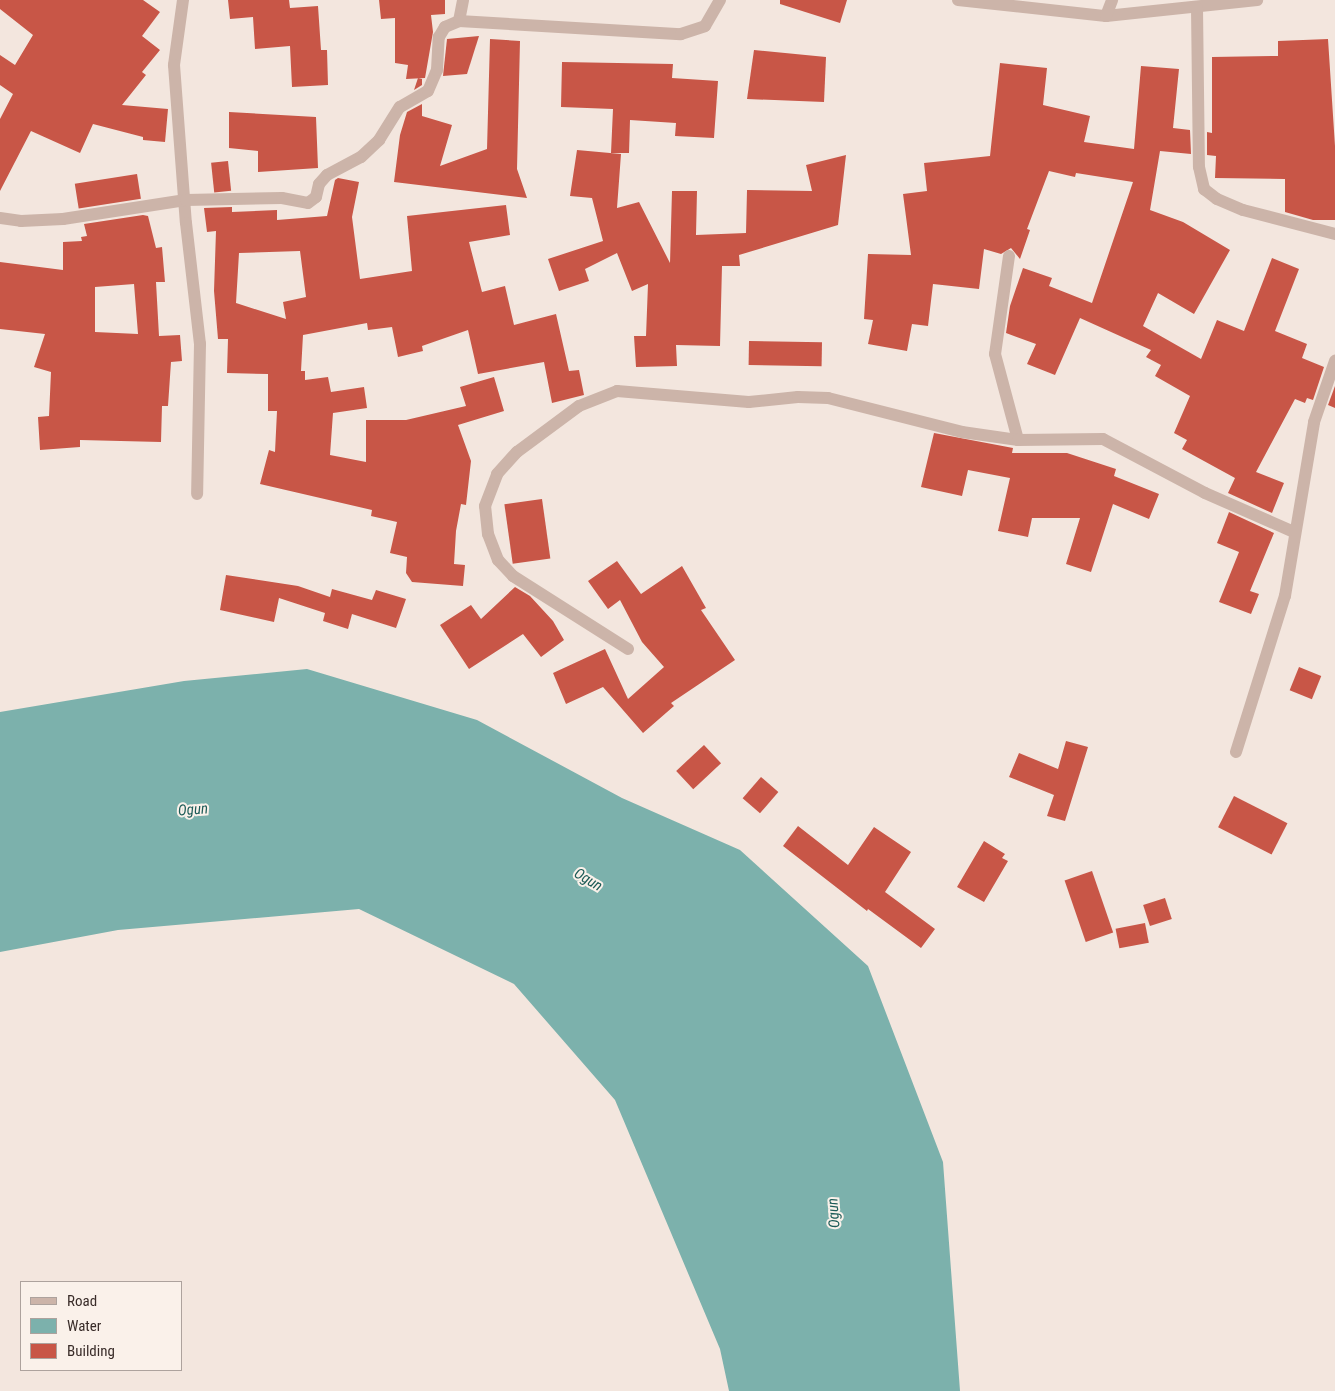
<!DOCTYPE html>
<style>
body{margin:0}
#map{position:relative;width:1335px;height:1391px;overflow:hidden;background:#f3e6de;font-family:"Roboto Condensed",sans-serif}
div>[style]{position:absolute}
.water>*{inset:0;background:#7cb1ac}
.building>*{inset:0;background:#c85647;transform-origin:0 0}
.street>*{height:12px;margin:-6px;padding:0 6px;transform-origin:6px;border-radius:6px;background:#ccb4a9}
span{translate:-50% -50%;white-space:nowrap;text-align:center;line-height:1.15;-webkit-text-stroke:4px #faf1ea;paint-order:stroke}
.water-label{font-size:15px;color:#1d5b57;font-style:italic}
.legend{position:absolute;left:20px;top:1281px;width:162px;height:90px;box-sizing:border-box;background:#faf1ea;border:1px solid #ada29d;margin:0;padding:6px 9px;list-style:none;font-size:15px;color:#392c29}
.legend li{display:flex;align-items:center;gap:10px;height:25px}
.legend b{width:25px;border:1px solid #ada29d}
</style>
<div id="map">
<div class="water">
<i style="clip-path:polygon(307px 669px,477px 720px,622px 798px,740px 850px,868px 966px,943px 1162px,960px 1391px,729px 1391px,720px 1349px,615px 1100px,514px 984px,359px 909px,118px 930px,0 952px,0 712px,184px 681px)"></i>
</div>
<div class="building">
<i style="clip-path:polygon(0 0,143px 0,160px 12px,142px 36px,160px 50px,142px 72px,146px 75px,122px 105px,168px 109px,165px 142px,143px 140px,143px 137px,93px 124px,80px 153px,31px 131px,0 191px,0 119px,13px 94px,0 85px,0 55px,15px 65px,33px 35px,0 9px)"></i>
<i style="clip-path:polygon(228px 0,289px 0,290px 8px,318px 6px,321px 50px,327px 50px,328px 85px,292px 87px,290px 46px,255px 49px,253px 17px,230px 19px)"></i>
<i style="clip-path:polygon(379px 0,445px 0,445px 14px,431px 15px,433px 32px,425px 78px,406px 79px,408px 65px,395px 63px,395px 18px,381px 19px)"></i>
<i style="clip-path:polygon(780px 0,847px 0,840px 23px,780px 4px)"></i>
<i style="clip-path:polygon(479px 36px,467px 74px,443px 76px,447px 39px)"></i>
<i style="clip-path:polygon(490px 39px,520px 41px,517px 169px,527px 198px,394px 182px,400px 135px,407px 112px,422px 104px,422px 116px,452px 125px,440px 166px,487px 149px)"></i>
<i style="clip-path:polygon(1328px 39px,1335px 146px,1335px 220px,1313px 220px,1285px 212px,1285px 179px,1215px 178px,1216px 156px,1207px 155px,1207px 132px,1212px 133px,1212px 57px,1278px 56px,1278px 41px)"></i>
<i style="clip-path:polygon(754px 50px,826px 57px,824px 102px,747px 99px)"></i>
<i style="clip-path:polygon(562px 62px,673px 64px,672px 78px,718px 81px,714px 138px,675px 136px,676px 123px,630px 120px,629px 153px,611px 153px,613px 109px,561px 107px)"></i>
<i style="clip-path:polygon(1000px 63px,1047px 68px,1043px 105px,1090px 116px,1084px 142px,1134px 149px,1141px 66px,1179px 69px,1173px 128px,1190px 130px,1191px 154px,1160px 151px,1150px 210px,1183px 222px,1230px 250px,1194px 314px,1158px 293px,1143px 326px,1201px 359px,1217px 320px,1244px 331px,1272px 258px,1299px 269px,1275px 331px,1307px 344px,1302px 358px,1324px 367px,1313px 400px,1307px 398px,1305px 403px,1295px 399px,1256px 472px,1284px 483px,1272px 513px,1228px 493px,1235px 478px,1182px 449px,1187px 440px,1174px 433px,1190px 396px,1155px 376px,1161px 365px,1146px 357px,1151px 350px,1080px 318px,1055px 375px,1027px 364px,1036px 344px,1006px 333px,1010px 306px,1023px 268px,1052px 278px,1049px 286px,1092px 303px,1133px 182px,1076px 173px,1075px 177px,1049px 171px,1027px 229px,1030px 230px,1020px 259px,1011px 248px,1001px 254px,984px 249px,979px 289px,933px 284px,928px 326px,912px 324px,907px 351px,868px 344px,873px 320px,864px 319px,868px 254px,911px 255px,903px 194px,927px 191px,924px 163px,990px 156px)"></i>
<i style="clip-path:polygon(418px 78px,422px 79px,422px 85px,414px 90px)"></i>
<i style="clip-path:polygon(229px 112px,316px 117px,318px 168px,258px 172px,258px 151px,229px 148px)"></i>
<i style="clip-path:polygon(577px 150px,621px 154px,617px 208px,639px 202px,670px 263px,672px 191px,697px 191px,696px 235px,746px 233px,747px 190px,812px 191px,806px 165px,846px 155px,838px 225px,739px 255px,740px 266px,722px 266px,720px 346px,676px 345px,677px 366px,636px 367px,634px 336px,646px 336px,648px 284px,632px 291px,617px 253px,585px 269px,589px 281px,559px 291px,548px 259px,603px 241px,592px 198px,570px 196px)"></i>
<i style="left:228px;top:161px;width:30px;height:17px;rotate:84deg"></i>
<i style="left:137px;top:174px;width:25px;height:63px;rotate:81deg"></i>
<i style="clip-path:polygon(evenodd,338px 178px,359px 182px,352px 217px,360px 279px,412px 271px,407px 216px,506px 205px,510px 235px,469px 242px,482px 292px,505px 286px,514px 325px,556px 314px,569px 371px,579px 370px,584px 395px,552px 403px,544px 362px,478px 374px,468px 330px,422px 346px,423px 351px,398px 357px,392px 327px,368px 330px,367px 323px,303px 335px,301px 371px,305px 371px,305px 380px,328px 377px,331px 392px,364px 387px,367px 408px,333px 413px,330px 455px,366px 462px,366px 420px,406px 420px,466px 406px,460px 387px,494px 377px,504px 411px,458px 425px,471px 461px,466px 505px,461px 504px,456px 531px,454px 564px,465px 565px,463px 586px,412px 582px,406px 573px,407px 557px,390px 553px,397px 522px,371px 516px,372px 510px,260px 484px,269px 450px,275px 452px,277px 411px,268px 411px,268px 374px,227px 373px,228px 339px,218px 339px,214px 291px,216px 231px,207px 232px,204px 208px,232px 207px,232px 212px,277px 210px,277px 220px,327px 216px,335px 180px,338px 178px,300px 251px,306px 297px,283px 302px,286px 319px,236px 303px,239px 253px,300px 251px)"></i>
<i style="clip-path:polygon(evenodd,143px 215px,148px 216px,156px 248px,162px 247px,165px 282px,156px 282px,159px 336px,180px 335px,182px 361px,171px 362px,168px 406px,162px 406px,161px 442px,80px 440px,80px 447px,40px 450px,38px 417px,49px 416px,51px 372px,34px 367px,45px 334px,0 329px,0 262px,63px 270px,63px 242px,82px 241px,81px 237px,87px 236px,84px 224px,143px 215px,134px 284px,138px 334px,95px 332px,95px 287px,134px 284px)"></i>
<i style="left:749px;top:341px;width:73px;height:24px;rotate:1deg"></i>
<i style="clip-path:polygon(1335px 386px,1335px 408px,1328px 405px)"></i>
<i style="clip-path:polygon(934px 433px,1013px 448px,1012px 453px,1067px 453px,1116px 469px,1114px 476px,1159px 494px,1149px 519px,1113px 504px,1091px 572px,1066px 564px,1080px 518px,1032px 518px,1028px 537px,998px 531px,1010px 478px,968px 470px,962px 496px,921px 487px)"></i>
<i style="left:542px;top:499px;width:60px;height:38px;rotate:82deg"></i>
<i style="clip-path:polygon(1229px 512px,1274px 533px,1250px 591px,1259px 594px,1251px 614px,1219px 602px,1239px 552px,1217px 543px)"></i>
<i style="clip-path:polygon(617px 561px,641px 594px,682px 566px,706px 608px,701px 610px,735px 660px,671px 703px,674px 706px,643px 733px,603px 687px,566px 704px,553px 673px,605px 649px,628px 699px,664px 667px,642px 642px,620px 600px,608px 609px,588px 581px)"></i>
<i style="clip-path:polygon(226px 575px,298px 586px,330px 597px,332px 589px,372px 600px,376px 590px,406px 599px,396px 628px,352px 614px,348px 629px,323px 621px,325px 613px,279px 598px,274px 622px,220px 610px)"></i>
<i style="clip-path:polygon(515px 587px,530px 596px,553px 621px,564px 640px,541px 657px,523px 634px,469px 669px,440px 625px,471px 605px,481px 619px)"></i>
<i style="left:1299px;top:667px;width:24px;height:25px;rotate:22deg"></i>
<i style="clip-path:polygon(1066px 741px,1088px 747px,1065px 821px,1047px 816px,1054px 795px,1009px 777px,1019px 753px,1058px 769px)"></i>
<i style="left:704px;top:745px;width:25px;height:38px;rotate:47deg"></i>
<i style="left:761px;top:777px;width:23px;height:28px;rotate:41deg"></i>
<i style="left:1234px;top:796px;width:60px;height:35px;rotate:27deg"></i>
<i style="clip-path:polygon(798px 826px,848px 865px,874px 827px,911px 852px,885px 892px,935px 929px,921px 948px,868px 909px,867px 911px,783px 846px)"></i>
<i style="clip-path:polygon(984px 841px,1005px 854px,1002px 858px,1008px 861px,984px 902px,957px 887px)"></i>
<i style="left:1092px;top:871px;width:65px;height:29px;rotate:71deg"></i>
<i style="left:1165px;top:898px;width:22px;height:23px;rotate:72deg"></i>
<i style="left:1145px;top:923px;width:20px;height:30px;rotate:79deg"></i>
</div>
<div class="street">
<i style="left:183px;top:0;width:66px;rotate:97.9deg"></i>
<i style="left:174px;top:65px;width:158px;rotate:85.7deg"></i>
<i style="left:186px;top:223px;width:122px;rotate:83.4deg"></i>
<i style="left:200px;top:344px;width:150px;rotate:91.1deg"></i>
<i style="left:958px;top:0;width:149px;rotate:6.2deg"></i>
<i style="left:1106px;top:16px;width:152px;rotate:-6deg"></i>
<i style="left:1197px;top:8px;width:159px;rotate:89.3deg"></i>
<i style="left:1199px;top:167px;width:23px;rotate:77deg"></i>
<i style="left:1204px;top:189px;width:16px;rotate:38deg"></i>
<i style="left:1217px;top:199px;width:28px;rotate:23deg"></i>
<i style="left:1243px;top:210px;width:95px;rotate:14.6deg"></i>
<i style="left:1106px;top:16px;width:17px;rotate:-69deg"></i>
<i style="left:459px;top:21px;width:21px;rotate:-79deg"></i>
<i style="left:0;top:218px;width:21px;rotate:8deg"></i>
<i style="left:21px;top:221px;width:42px;rotate:-2.7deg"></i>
<i style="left:63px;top:219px;width:124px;rotate:-8.8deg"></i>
<i style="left:186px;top:200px;width:96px;rotate:-1.2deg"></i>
<i style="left:282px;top:198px;width:26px;rotate:11deg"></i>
<i style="left:308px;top:203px;width:10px;rotate:-37deg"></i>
<i style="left:316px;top:197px;width:13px;rotate:-77deg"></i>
<i style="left:319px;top:184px;width:12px;rotate:-48deg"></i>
<i style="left:327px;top:175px;width:38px;rotate:-28deg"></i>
<i style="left:361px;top:157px;width:25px;rotate:-43deg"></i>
<i style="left:379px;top:140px;width:39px;rotate:-58deg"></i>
<i style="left:400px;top:107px;width:32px;rotate:-30deg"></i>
<i style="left:428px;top:91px;width:23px;rotate:-67deg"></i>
<i style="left:437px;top:70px;width:33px;rotate:-87deg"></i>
<i style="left:439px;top:37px;width:12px;rotate:-59deg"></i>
<i style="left:445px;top:27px;width:15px;rotate:-23deg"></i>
<i style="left:459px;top:21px;width:222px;rotate:3.4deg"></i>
<i style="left:681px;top:34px;width:25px;rotate:-18deg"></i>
<i style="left:705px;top:26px;width:30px;rotate:-60deg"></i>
<i style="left:1009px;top:256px;width:99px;rotate:98.1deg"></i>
<i style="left:995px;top:354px;width:89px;rotate:75deg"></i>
<i style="left:628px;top:649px;width:136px;rotate:-147.6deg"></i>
<i style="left:513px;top:576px;width:22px;rotate:-133deg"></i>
<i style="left:498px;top:560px;width:28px;rotate:-111deg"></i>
<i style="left:488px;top:534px;width:28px;rotate:-96deg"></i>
<i style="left:485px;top:506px;width:34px;rotate:-69deg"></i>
<i style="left:497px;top:474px;width:30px;rotate:-48deg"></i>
<i style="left:517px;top:452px;width:77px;rotate:-36.6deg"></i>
<i style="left:579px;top:406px;width:41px;rotate:-21.5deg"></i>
<i style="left:617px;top:391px;width:132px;rotate:4.8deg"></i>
<i style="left:749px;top:402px;width:49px;rotate:-5.8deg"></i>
<i style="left:798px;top:397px;width:30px;rotate:2deg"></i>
<i style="left:828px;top:398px;width:138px;rotate:14.2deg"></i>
<i style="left:962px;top:432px;width:57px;rotate:8.1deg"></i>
<i style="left:1018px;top:440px;width:85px;rotate:-0.7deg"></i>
<i style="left:1103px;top:439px;width:115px;rotate:27.9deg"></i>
<i style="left:1205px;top:493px;width:97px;rotate:23.7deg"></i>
<i style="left:1236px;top:752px;width:164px;rotate:-72.6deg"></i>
<i style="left:1285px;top:596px;width:176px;rotate:-80.5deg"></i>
<i style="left:1314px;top:422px;width:65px;rotate:-71deg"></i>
</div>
<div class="water-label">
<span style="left:193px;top:810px;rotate:-4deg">Ogun</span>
<span style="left:588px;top:880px;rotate:31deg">Ogun</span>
<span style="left:834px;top:1213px;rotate:-94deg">Ogun</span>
</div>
<ul class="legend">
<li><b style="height:6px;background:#ccb4a9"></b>Road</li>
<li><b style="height:14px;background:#7cb1ac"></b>Water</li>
<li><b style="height:14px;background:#c85647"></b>Building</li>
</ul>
</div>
